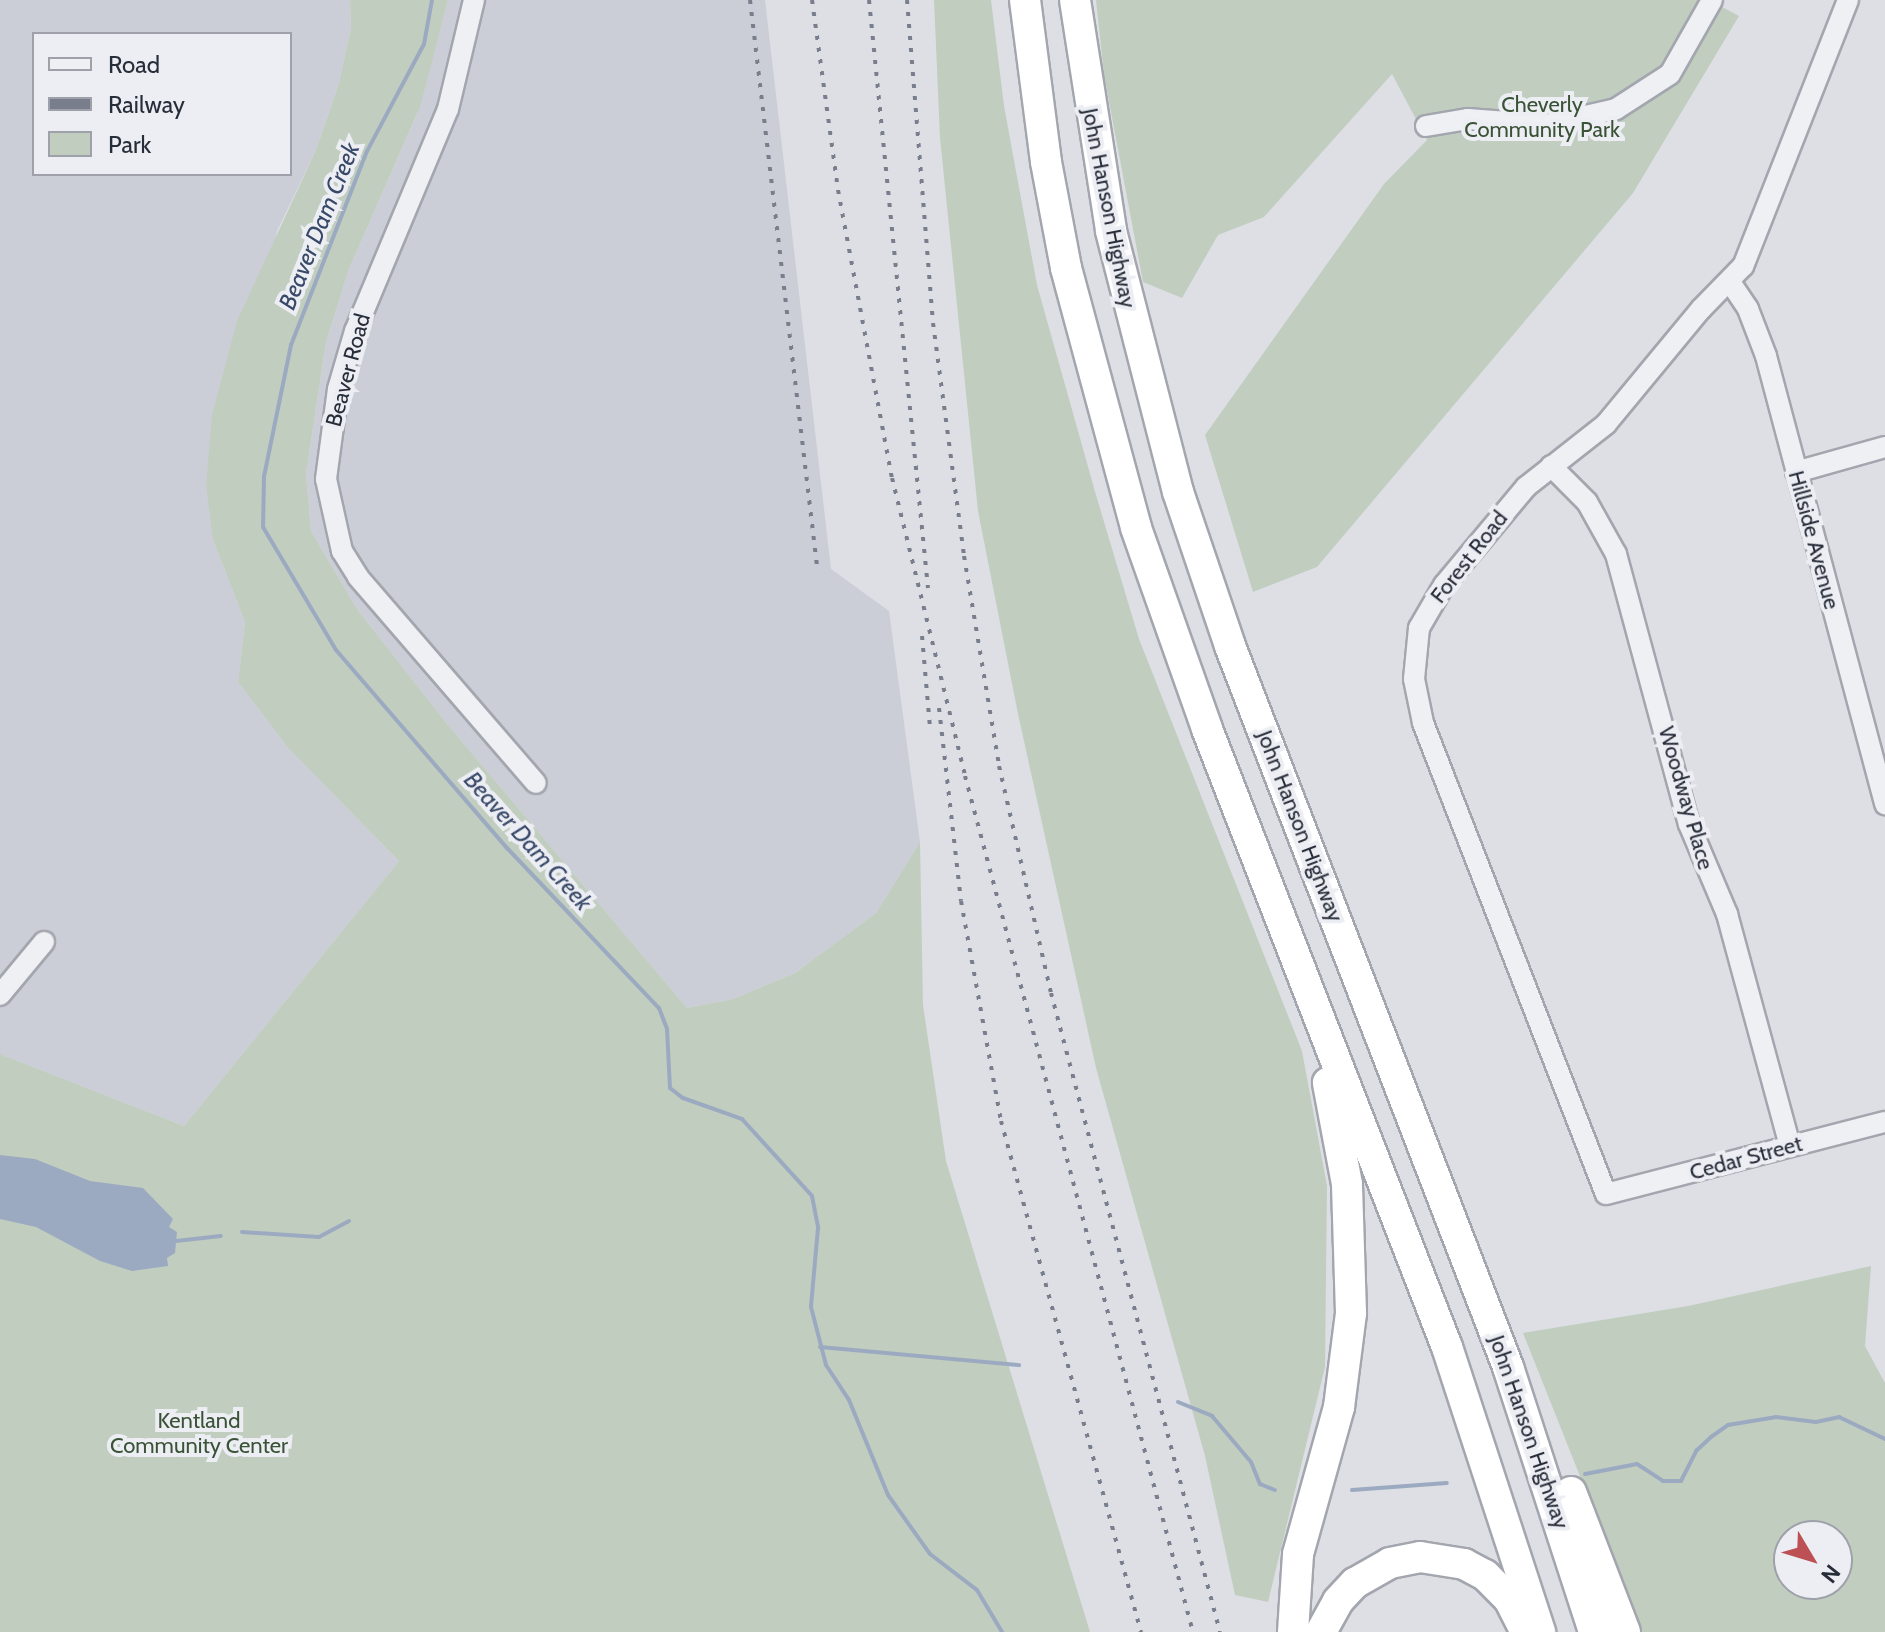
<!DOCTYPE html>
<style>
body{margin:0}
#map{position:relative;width:1885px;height:1632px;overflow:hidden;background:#dddfe5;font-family:Cabin,sans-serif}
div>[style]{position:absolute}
.built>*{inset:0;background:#cbced6}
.green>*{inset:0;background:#c1cebf}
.water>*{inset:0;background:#9caac1}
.stream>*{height:4px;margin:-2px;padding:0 2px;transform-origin:2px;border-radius:2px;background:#9caac1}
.roads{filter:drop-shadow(2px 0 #a3a6ae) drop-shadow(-2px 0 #a3a6ae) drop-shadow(0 2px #a3a6ae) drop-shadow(0 -2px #a3a6ae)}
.minor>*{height:20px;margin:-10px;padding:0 10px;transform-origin:10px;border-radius:10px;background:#eff0f4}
.highway>*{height:30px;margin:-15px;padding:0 15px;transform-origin:15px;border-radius:15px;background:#fff}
.rail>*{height:4px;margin-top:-2px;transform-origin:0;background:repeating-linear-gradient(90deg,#787e8c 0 4px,transparent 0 12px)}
span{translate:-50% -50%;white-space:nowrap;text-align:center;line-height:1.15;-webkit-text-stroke:8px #eceef3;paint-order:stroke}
.park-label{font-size:22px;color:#3a5337}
.street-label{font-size:22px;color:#282d3a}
.water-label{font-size:24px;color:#384868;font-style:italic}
.legend{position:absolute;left:32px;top:32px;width:260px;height:144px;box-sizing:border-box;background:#eceef3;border:2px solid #9ea1a9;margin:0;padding:10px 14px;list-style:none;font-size:24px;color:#282d3a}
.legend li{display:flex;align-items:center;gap:16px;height:40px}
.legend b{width:40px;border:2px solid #9ea1a9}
.north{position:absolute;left:1773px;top:1520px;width:80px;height:80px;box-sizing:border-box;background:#eceef3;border:2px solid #9ea1a9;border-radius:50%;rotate:128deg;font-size:22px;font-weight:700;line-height:32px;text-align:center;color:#282d3a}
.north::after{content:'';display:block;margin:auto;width:28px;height:36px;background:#bc5055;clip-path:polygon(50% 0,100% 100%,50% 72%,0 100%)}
</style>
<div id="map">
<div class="built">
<i style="clip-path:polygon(evenodd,0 0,350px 0,351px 28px,339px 83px,316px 150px,277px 231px,213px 540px,245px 622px,238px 682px,288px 748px,399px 861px,184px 1126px,0 1054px,0 0,34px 34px,290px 34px,290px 174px,34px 174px,34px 34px)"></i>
<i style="clip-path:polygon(448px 0,765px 0,831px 569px,889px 611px,920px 842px,876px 913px,795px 973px,733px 999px,687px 1008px,448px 725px,357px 609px,311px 531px,306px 474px,326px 342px,349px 269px,417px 114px)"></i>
</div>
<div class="green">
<i style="clip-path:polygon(350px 0,448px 0,420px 107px,349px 269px,326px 342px,306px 474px,311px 531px,357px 609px,448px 725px,687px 1008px,733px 999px,795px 973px,876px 913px,920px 842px,923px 1005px,946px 1161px,1090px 1632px,0 1632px,0 1054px,184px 1126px,399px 861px,288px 748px,238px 682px,245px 622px,213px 540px,206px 485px,212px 415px,237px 321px,316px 150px,339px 83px,351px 28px)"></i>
<i style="clip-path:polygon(934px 0,991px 0,1004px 106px,1037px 285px,1096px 495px,1139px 639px,1302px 1051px,1327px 1186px,1325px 1367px,1268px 1602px,1235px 1595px,1205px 1456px,1096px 1068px,1018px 714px,978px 511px,940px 138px)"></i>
<i style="clip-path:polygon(1096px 0,1709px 0,1739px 16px,1633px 193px,1317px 567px,1253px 592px,1205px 435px,1384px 184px,1427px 140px,1392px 74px,1264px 217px,1218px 235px,1182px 298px,1143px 282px,1104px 75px)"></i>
<i style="clip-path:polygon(evenodd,1871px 1266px,1865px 1346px,1885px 1383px,1885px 1632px,1642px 1632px,1523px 1333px,1688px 1306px,1871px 1266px,1789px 1536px,1837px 1536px,1837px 1584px,1789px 1584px,1789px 1536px)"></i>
</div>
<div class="water">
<i style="clip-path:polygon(0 1155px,35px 1159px,90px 1181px,143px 1188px,173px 1219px,169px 1227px,177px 1232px,175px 1253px,167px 1258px,168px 1266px,132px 1271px,100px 1261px,36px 1227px,0 1219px)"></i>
</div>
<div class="stream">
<i style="left:432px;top:0;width:45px;rotate:100.3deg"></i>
<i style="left:424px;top:44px;width:121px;rotate:118deg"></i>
<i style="left:367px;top:151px;width:208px;rotate:111.4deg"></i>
<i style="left:291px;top:345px;width:134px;rotate:101.6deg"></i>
<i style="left:264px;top:476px;width:51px;rotate:91.1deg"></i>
<i style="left:263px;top:527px;width:143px;rotate:59.3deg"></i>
<i style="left:336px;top:650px;width:262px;rotate:49.2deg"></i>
<i style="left:507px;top:848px;width:221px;rotate:46.5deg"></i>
<i style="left:659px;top:1008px;width:22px;rotate:69deg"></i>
<i style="left:667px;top:1029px;width:59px;rotate:87.1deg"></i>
<i style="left:670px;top:1088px;width:16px;rotate:38deg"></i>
<i style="left:683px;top:1098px;width:63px;rotate:19.6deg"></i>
<i style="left:742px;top:1119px;width:104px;rotate:47.7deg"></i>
<i style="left:812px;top:1196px;width:33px;rotate:79deg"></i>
<i style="left:818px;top:1228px;width:79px;rotate:95.1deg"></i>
<i style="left:811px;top:1307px;width:60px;rotate:75.5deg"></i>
<i style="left:826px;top:1365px;width:42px;rotate:56.7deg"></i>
<i style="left:849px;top:1400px;width:103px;rotate:67.7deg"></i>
<i style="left:888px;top:1495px;width:72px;rotate:54.6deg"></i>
<i style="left:930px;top:1554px;width:59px;rotate:37.5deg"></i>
<i style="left:977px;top:1590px;width:49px;rotate:59.2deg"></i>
<i style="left:242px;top:1232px;width:77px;rotate:3.7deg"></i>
<i style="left:319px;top:1237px;width:34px;rotate:-28deg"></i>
<i style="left:176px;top:1241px;width:45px;rotate:-6.3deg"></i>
<i style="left:820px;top:1347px;width:200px;rotate:5.2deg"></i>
<i style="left:1178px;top:1402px;width:37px;rotate:22deg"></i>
<i style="left:1212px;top:1416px;width:60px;rotate:49.7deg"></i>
<i style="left:1251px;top:1462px;width:24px;rotate:68deg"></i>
<i style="left:1260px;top:1484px;width:16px;rotate:22deg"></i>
<i style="left:1585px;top:1474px;width:53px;rotate:-10.9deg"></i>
<i style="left:1637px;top:1464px;width:31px;rotate:33deg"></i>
<i style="left:1663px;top:1481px;width:18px"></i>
<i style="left:1681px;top:1481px;width:34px;rotate:-63deg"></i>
<i style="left:1696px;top:1451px;width:21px;rotate:-43deg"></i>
<i style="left:1711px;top:1437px;width:21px;rotate:-35deg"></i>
<i style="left:1728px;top:1425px;width:49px;rotate:-9.5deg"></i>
<i style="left:1776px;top:1417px;width:40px;rotate:7.1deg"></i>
<i style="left:1816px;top:1422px;width:24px;rotate:-12deg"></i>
<i style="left:1839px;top:1417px;width:51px;rotate:25.6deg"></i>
<i style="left:1352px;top:1490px;width:95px;rotate:-4.2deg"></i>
</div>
<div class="roads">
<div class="minor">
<i style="left:474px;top:0;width:112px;rotate:103.4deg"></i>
<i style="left:448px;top:109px;width:241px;rotate:112.7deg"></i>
<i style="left:355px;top:331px;width:60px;rotate:106.3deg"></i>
<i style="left:338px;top:389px;width:91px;rotate:97.6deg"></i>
<i style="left:326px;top:479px;width:74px;rotate:77.5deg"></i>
<i style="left:342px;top:551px;width:31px;rotate:58deg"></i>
<i style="left:358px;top:577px;width:272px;rotate:49.2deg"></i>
<i style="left:1848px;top:0;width:286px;rotate:111.5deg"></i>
<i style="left:1743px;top:266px;width:60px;rotate:134.3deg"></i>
<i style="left:1701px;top:309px;width:149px;rotate:129.6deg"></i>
<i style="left:1606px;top:424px;width:102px;rotate:141.8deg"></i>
<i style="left:1526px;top:487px;width:128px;rotate:129.9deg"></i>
<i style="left:1444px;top:585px;width:50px;rotate:120.2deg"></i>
<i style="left:1419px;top:628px;width:51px;rotate:95.6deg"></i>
<i style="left:1414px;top:679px;width:45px;rotate:78.4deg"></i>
<i style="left:1423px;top:723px;width:505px;rotate:68.77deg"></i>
<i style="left:1606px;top:1194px;width:288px;rotate:-14.5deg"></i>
<i style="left:1426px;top:126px;width:43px;rotate:-9.5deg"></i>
<i style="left:1468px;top:119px;width:78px;rotate:4.4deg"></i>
<i style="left:1546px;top:125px;width:72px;rotate:-12.9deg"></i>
<i style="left:1616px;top:109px;width:64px;rotate:-32.9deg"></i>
<i style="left:1670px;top:74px;width:85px;rotate:-60.4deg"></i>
<i style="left:1730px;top:282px;width:32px;rotate:56deg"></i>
<i style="left:1748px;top:309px;width:50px;rotate:69deg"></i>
<i style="left:1766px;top:356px;width:464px;rotate:75.1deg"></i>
<i style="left:1551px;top:466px;width:51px;rotate:45deg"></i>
<i style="left:1587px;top:502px;width:60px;rotate:60.9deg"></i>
<i style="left:1616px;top:554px;width:280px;rotate:74.9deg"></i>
<i style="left:1689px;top:824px;width:98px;rotate:67.1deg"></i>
<i style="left:1727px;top:914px;width:240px;rotate:74.8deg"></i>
<i style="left:1796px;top:472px;width:92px;rotate:-15.7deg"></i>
<i style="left:0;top:995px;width:69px;rotate:-50.3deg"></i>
</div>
<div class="highway">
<i style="left:1025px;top:0;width:163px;rotate:82.6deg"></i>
<i style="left:1046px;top:162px;width:108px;rotate:79.3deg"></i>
<i style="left:1066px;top:268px;width:269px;rotate:74.9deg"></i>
<i style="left:1136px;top:528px;width:213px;rotate:70.5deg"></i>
<i style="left:1207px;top:729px;width:663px;rotate:68.78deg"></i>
<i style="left:1447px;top:1347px;width:300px;rotate:71.9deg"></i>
<i style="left:1075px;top:0;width:234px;rotate:81.1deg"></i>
<i style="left:1111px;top:231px;width:269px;rotate:75.6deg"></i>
<i style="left:1178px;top:492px;width:163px;rotate:71.3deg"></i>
<i style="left:1230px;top:646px;width:773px;rotate:68.91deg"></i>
<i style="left:1508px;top:1367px;width:279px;rotate:72deg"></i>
<i style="left:1571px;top:1492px;width:150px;rotate:68.9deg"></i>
<i style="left:1293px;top:1632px;width:78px;rotate:-86.3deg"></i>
<i style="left:1298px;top:1554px;width:153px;rotate:-74.4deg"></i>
<i style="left:1339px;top:1407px;width:95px;rotate:-82.7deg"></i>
<i style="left:1351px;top:1313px;width:129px;rotate:-91.8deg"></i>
<i style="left:1347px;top:1184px;width:103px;rotate:-100.7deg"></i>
<i style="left:1321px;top:1632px;width:35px;rotate:-61deg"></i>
<i style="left:1338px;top:1601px;width:25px;rotate:-47deg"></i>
<i style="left:1355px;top:1583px;width:40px;rotate:-29.7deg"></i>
<i style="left:1390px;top:1563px;width:31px;rotate:-11deg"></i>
<i style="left:1420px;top:1557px;width:45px;rotate:9deg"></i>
<i style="left:1464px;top:1564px;width:24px;rotate:28deg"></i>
<i style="left:1485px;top:1575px;width:34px;rotate:45deg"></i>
<i style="left:1509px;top:1599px;width:37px;rotate:63deg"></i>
</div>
</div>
<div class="rail">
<i style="left:750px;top:0;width:570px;rotate:83.25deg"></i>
<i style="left:812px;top:0;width:192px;rotate:82.2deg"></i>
<i style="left:838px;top:190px;width:293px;rotate:79.4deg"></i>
<i style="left:892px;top:478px;width:307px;rotate:76.2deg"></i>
<i style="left:965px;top:776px;width:886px;rotate:75.09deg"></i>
<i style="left:869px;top:0;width:591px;rotate:84.27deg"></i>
<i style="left:907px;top:0;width:324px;rotate:85.4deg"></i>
<i style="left:933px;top:323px;width:235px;rotate:82.4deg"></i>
<i style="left:964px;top:556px;width:213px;rotate:80.5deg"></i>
<i style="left:999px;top:766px;width:233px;rotate:77.1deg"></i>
<i style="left:1051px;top:993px;width:661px;rotate:75.19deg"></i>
<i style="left:922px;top:636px;width:92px;rotate:85deg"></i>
<i style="left:939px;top:708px;width:194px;rotate:83.5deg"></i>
<i style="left:961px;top:901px;width:224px;rotate:79.7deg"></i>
<i style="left:1001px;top:1121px;width:530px;rotate:74.68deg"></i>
</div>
<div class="park-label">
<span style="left:1542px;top:117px">Cheverly<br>Community Park</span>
<span style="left:199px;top:1433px">Kentland<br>Community Center</span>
</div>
<div class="street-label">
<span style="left:1109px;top:208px;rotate:79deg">John Hanson Highway</span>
<span style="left:348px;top:370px;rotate:-75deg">Beaver Road</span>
<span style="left:1814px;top:540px;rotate:75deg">Hillside Avenue</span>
<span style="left:1469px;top:557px;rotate:-52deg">Forest Road</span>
<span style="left:1686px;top:798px;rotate:74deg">Woodway Place</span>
<span style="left:1300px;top:826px;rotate:69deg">John Hanson Highway</span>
<span style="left:1746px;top:1158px;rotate:-15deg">Cedar Street</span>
<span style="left:1529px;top:1432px;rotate:71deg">John Hanson Highway</span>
</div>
<div class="water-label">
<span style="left:319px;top:226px;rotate:-68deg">Beaver Dam Creek</span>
<span style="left:528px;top:841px;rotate:48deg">Beaver Dam Creek</span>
</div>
<ul class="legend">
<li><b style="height:10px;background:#eff0f4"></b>Road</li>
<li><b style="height:10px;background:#787e8c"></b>Railway</li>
<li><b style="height:22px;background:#c1cebf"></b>Park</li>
</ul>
<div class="north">N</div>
</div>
